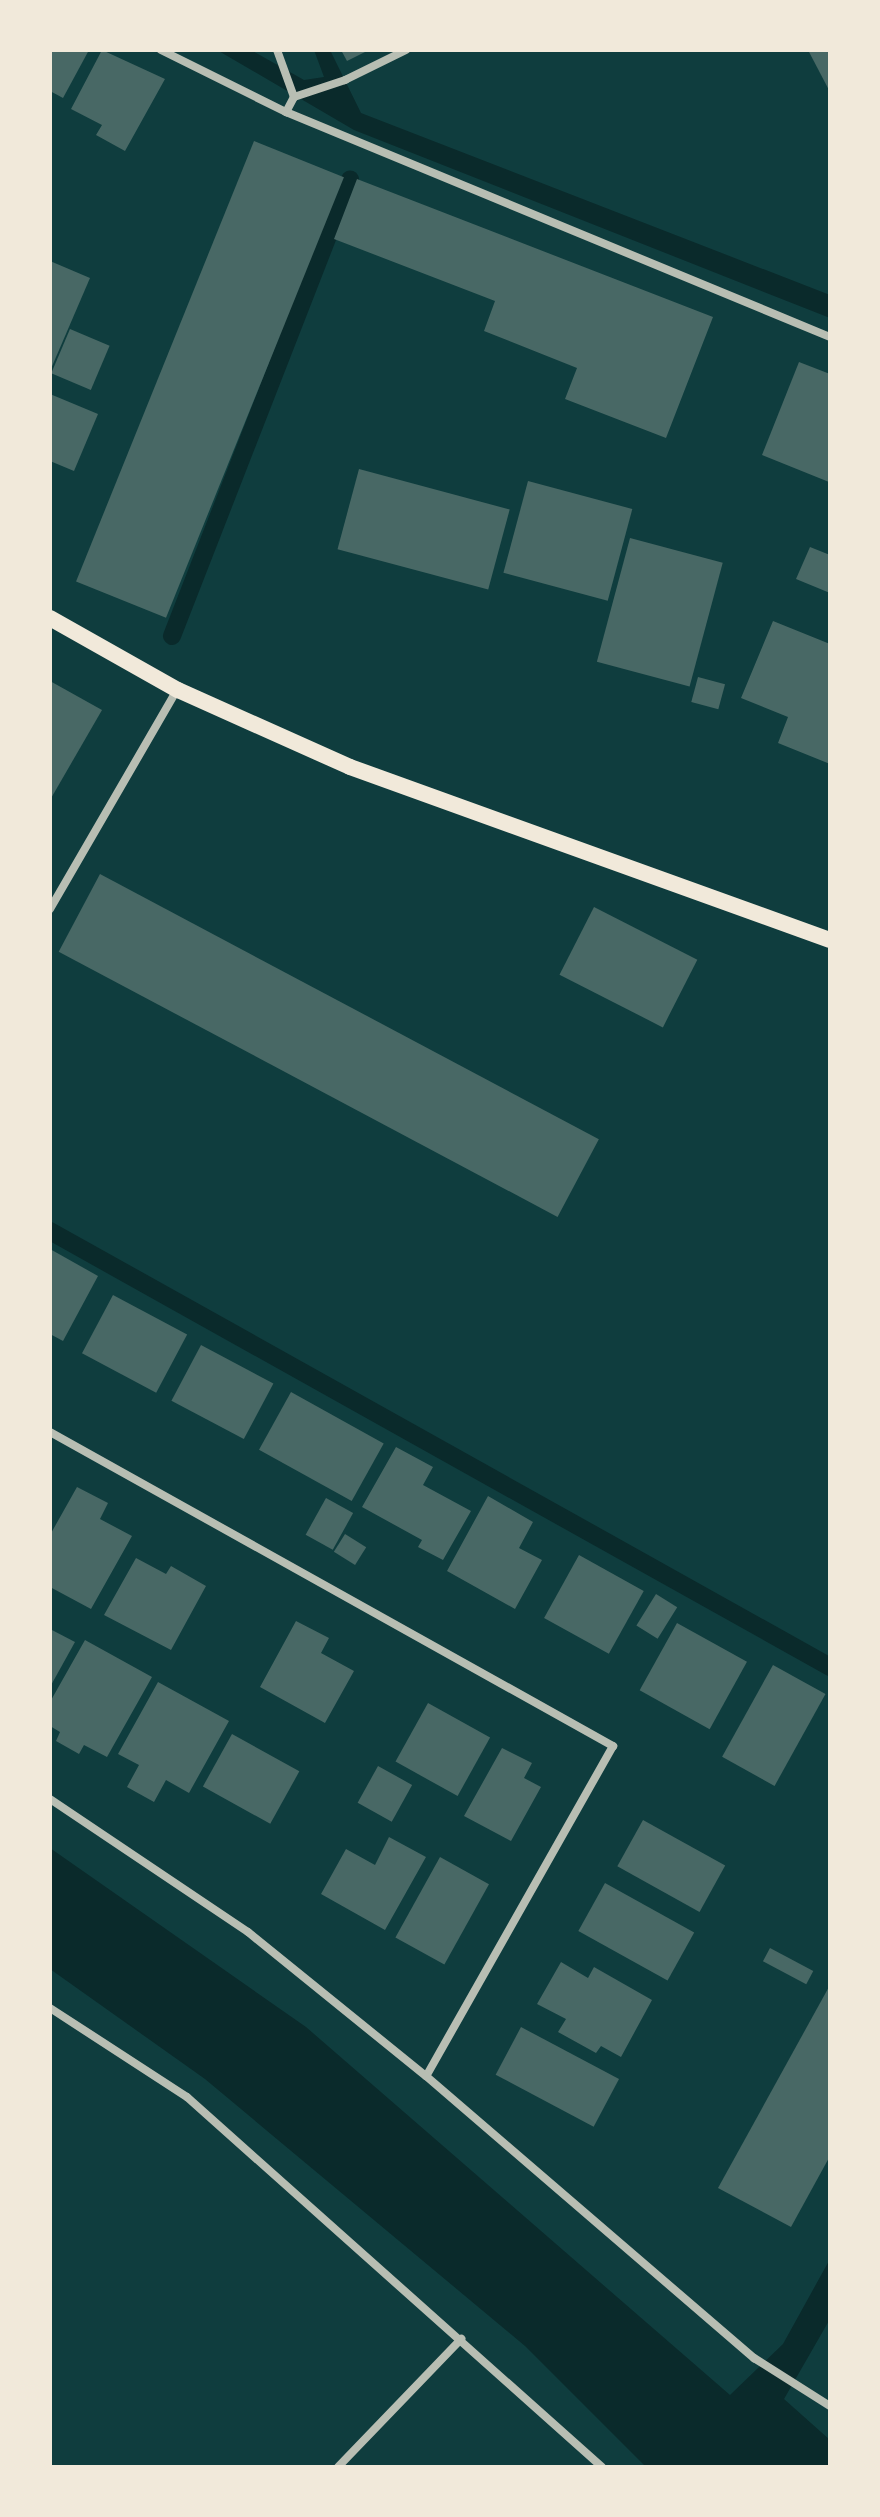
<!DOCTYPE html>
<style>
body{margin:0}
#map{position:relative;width:880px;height:2517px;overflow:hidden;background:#0f3d3e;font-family:"IBM Plex Sans",sans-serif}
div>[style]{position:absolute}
.water>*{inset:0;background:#0a2a2b}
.stream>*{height:18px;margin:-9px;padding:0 9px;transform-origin:9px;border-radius:9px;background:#0a2a2b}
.building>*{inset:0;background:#486865;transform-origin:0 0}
.minor>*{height:8px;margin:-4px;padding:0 4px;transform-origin:4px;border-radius:4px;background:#b8beb3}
.secondary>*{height:16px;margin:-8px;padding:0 8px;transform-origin:8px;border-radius:8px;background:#f1e9da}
span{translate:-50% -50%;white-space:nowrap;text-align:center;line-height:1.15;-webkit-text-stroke:7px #f1e9da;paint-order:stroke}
.frame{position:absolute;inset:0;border:52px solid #f1e9da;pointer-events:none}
</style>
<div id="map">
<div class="water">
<i style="clip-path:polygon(217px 50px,251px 50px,304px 80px,324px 77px,314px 50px,330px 50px,361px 113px,830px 295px,830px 318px,354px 130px)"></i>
<i style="clip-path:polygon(50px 1848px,306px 2027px,730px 2395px,783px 2344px,830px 2259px,830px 2319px,784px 2399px,830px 2440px,830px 2467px,646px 2467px,525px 2346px,205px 2079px,50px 1969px)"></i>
</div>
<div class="stream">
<i style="left:172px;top:636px;width:490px;rotate:-68.7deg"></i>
<i style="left:50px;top:1231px;width:894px;rotate:29.2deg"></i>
</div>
<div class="building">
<i style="clip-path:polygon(50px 50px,89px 50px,63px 98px,50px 91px)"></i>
<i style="clip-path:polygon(102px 50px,165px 79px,125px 151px,96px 135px,102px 125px,71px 109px)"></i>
<i style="clip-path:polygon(341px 50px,369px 50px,347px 61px)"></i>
<i style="clip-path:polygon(808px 50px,830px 50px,830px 92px)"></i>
<i style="left:254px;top:141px;width:97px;height:475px;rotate:22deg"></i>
<i style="clip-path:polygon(357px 179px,713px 317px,666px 438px,565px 399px,577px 368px,484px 331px,495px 301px,334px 239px)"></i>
<i style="clip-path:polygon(50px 261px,90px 278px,50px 371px)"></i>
<i style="left:70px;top:329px;width:43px;height:48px;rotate:23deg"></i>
<i style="clip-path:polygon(799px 362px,830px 374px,829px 482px,762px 455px)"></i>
<i style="clip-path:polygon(50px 394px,98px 414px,74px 471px,50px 461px)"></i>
<i style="left:359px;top:469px;width:156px;height:83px;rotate:15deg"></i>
<i style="left:528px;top:481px;width:108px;height:95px;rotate:15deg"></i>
<i style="left:630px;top:538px;width:96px;height:128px;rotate:15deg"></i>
<i style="clip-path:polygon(810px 547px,830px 555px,830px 593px,796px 579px)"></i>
<i style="clip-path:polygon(773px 621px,830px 644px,830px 764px,778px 743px,788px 717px,741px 698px)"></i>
<i style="left:698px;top:677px;width:28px;height:26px;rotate:15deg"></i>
<i style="clip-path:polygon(50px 681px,102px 710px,50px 800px)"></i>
<i style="left:100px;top:874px;width:565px;height:88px;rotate:28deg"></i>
<i style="left:594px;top:907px;width:116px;height:76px;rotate:27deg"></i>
<i style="clip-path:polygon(50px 1249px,98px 1276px,63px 1341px,50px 1334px)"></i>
<i style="left:113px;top:1295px;width:84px;height:66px;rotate:28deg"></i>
<i style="left:201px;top:1345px;width:82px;height:63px;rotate:28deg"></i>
<i style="left:291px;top:1392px;width:106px;height:66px;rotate:29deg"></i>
<i style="clip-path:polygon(396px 1447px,433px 1467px,423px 1485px,471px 1511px,443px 1560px,418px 1547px,422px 1540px,362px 1507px)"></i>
<i style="clip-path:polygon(77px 1487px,108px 1503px,100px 1519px,132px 1536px,91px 1609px,50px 1587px,50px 1535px)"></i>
<i style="clip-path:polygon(488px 1496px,533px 1522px,519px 1548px,542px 1560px,515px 1609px,447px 1571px)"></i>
<i style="left:326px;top:1498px;width:31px;height:42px;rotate:29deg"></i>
<i style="left:345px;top:1534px;width:25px;height:21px;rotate:32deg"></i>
<i style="left:579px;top:1555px;width:74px;height:72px;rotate:29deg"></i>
<i style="clip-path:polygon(136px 1558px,166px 1574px,171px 1566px,206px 1586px,171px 1650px,104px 1615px)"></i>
<i style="left:656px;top:1594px;width:25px;height:37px;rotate:32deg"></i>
<i style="clip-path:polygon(296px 1621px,329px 1638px,321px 1653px,354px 1671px,325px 1723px,260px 1687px)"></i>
<i style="left:677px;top:1623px;width:80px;height:77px;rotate:29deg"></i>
<i style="clip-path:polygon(50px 1629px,75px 1642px,50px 1687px)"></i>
<i style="clip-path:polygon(85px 1640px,152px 1677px,107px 1757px,84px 1745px,79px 1754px,56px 1741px,60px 1732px,50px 1726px,50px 1702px)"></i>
<i style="left:773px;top:1665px;width:60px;height:105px;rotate:29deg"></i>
<i style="clip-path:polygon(158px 1682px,229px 1721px,189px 1793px,166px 1780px,154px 1802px,127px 1787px,139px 1765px,118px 1754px)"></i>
<i style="left:428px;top:1703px;width:71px;height:67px;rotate:29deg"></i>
<i style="left:232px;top:1734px;width:77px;height:60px;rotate:29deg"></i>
<i style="clip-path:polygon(502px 1748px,532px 1763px,524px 1778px,541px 1787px,511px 1841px,464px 1816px)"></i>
<i style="left:378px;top:1766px;width:39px;height:42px;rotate:29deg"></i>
<i style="left:643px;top:1820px;width:94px;height:53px;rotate:29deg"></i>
<i style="clip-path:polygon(389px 1837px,426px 1857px,385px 1930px,321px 1894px,346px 1849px,375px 1865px)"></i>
<i style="left:440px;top:1857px;width:56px;height:92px;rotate:29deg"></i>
<i style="left:605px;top:1883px;width:102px;height:55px;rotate:29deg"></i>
<i style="left:770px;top:1948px;width:49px;height:15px;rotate:28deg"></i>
<i style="clip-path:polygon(561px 1962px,588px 1978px,594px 1967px,652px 2000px,621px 2057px,601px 2046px,596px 2053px,558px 2032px,566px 2019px,537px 2004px)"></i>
<i style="clip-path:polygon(830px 1985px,830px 2156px,791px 2227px,718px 2188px)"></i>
<i style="left:521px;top:2027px;width:111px;height:54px;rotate:28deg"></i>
</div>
<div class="minor">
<i style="left:161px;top:50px;width:140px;rotate:26.4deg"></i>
<i style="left:286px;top:112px;width:589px;rotate:22.47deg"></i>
<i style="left:277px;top:50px;width:50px;rotate:70.1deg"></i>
<i style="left:294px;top:97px;width:17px;rotate:118deg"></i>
<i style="left:294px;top:97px;width:54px;rotate:-18.4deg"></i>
<i style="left:345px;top:80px;width:68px;rotate:-26.2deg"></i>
<i style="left:50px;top:909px;width:253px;rotate:-59.9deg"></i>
<i style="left:50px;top:1432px;width:645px;rotate:29.15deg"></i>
<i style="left:613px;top:1746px;width:379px;rotate:119.5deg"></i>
<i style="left:50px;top:1799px;width:239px;rotate:33.9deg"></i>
<i style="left:248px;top:1932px;width:229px;rotate:39deg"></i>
<i style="left:426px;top:2076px;width:433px;rotate:40.7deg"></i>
<i style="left:754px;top:2358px;width:90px;rotate:32.3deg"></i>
<i style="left:50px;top:2008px;width:163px;rotate:33deg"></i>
<i style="left:187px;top:2097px;width:556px;rotate:41.72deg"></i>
<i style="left:338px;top:2467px;width:178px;rotate:-46.1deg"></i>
</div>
<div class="secondary">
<i style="left:50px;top:618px;width:147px;rotate:29.4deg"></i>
<i style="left:178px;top:690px;width:188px;rotate:24.1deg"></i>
<i style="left:350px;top:767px;width:510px;rotate:19.82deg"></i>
</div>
<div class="frame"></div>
</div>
